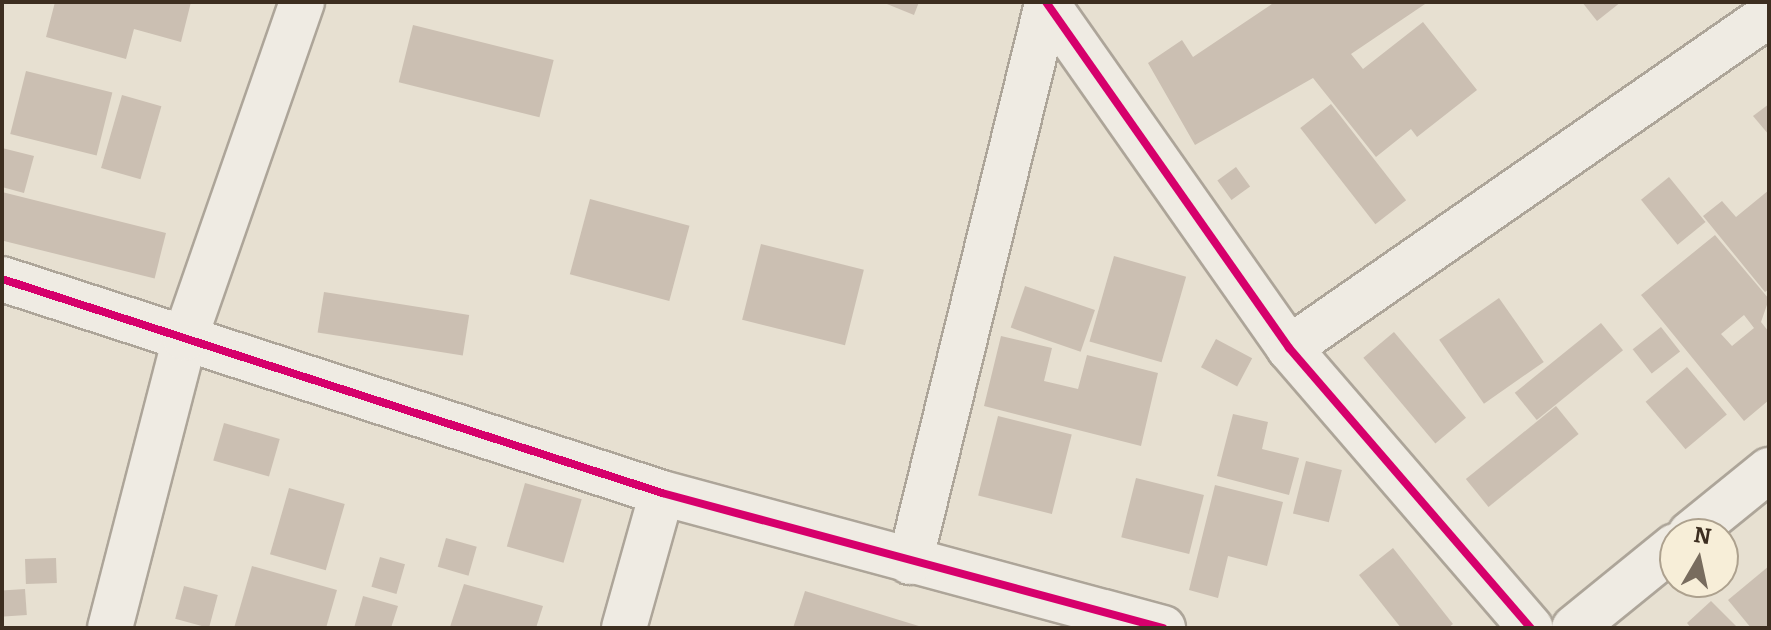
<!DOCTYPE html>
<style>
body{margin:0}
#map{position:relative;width:1771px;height:630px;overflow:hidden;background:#e7e0d1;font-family:Bitter,serif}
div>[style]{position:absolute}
.building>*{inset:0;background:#cbbfb2;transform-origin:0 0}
.roads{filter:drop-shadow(2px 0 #ada599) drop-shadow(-2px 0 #ada599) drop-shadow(0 2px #ada599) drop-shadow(0 -2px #ada599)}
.street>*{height:44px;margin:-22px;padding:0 22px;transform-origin:22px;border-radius:22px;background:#efebe3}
.cycleway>*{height:8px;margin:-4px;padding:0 4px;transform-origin:4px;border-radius:4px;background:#d6006c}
span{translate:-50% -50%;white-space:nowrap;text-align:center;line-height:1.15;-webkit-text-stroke:6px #f7eed8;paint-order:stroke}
.frame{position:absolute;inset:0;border:4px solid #3d2e20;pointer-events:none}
.north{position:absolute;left:1659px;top:518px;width:80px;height:80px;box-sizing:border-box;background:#f7eed8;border:2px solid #ada18e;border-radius:50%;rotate:9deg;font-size:22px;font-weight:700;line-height:32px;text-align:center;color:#3d2e20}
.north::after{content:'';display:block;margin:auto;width:28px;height:36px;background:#786c5e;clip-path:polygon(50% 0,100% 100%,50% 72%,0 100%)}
</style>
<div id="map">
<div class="building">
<i style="clip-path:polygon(55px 2px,191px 2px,181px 42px,134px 29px,126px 59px,46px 37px)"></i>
<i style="clip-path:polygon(882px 2px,919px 2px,914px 15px)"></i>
<i style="clip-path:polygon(1275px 2px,1428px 2px,1351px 54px,1363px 69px,1423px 22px,1477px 90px,1417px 137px,1411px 129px,1376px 157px,1313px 78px,1195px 145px,1148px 63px,1182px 40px,1193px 57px)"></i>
<i style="clip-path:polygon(1582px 2px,1621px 2px,1597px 21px)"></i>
<i style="left:413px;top:25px;width:145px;height:59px;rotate:14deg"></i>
<i style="left:26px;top:71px;width:89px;height:65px;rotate:14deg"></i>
<i style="left:122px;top:95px;width:41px;height:76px;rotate:16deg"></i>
<i style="left:1331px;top:104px;width:122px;height:39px;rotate:52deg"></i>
<i style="clip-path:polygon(1769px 104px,1769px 135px,1753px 116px)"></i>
<i style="clip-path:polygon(2px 148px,34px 156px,24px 193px,2px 187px)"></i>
<i style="left:1236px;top:167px;width:24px;height:23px;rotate:54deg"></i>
<i style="left:1669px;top:177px;width:58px;height:36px;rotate:51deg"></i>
<i style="clip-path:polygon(1769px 190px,1769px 289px,1765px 292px,1703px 216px,1722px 201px,1736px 217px)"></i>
<i style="left:2px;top:192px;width:169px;height:47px;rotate:14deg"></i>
<i style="left:590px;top:199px;width:103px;height:78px;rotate:15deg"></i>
<i style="clip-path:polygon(evenodd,1715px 235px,1769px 299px,1761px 322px,1769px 332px,1769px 400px,1744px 421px,1641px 295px,1715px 235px,1744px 315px,1754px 328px,1732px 346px,1721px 334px,1744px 315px)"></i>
<i style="left:761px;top:244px;width:106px;height:78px;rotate:14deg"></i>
<i style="left:1114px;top:256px;width:75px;height:89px;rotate:16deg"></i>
<i style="left:1025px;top:286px;width:74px;height:44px;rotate:19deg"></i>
<i style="left:324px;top:292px;width:147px;height:41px;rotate:9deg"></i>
<i style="left:1499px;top:298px;width:78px;height:73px;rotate:55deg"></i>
<i style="left:1601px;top:323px;width:35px;height:111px;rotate:51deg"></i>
<i style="left:1661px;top:327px;width:31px;height:36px;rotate:52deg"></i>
<i style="left:1394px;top:332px;width:112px;height:40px;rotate:50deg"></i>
<i style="clip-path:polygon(1001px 336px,1052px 348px,1044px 381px,1078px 389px,1087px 355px,1158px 373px,1141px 446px,984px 406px)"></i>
<i style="left:1216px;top:339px;width:41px;height:32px;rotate:28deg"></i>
<i style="left:1687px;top:367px;width:62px;height:54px;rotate:50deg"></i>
<i style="left:1556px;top:406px;width:36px;height:116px;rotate:51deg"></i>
<i style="clip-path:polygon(1233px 414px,1268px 422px,1262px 449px,1299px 458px,1289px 495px,1217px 476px)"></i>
<i style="left:998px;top:416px;width:76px;height:82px;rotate:14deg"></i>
<i style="left:224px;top:423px;width:58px;height:39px;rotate:16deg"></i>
<i style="left:1306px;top:461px;width:37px;height:54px;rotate:14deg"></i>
<i style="left:1136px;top:478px;width:70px;height:61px;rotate:14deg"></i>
<i style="left:525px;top:483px;width:59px;height:66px;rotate:16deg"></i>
<i style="clip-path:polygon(1215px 485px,1283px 502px,1267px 566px,1228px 556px,1218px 598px,1189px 590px)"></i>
<i style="left:289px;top:488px;width:58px;height:69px;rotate:16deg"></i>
<i style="left:446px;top:538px;width:32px;height:30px;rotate:16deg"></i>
<i style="clip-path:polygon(1393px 548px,1453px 624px,1448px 628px,1401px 628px,1359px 575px)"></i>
<i style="left:380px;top:557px;width:26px;height:31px;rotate:16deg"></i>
<i style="left:56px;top:558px;width:25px;height:31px;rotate:88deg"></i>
<i style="clip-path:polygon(252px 566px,337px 590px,326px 628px,234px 628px)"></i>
<i style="clip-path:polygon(1769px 566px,1769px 628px,1751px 628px,1728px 600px)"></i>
<i style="clip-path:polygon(464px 584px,543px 606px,536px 628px,450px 627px)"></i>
<i style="left:184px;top:586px;width:35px;height:34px;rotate:15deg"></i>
<i style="left:25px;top:589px;width:26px;height:23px;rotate:86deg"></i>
<i style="clip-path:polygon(805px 591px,922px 627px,922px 628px,793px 628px)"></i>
<i style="clip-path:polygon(363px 596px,398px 606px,391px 628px,354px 628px)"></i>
<i style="clip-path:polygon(1711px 601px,1738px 628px,1691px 628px,1687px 623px)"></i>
</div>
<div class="roads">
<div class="street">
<i style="left:1046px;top:2px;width:423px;rotate:54.9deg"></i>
<i style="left:1289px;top:348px;width:370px;rotate:49.2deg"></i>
<i style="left:2px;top:279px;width:694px;rotate:17.96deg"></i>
<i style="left:662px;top:493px;width:519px;rotate:15.08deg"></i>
<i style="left:1289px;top:348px;width:584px;rotate:-34.75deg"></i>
<i style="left:1690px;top:534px;width:102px;rotate:-39deg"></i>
<i style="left:910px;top:562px;width:575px;rotate:-76.21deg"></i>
<i style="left:110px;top:628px;width:300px;rotate:-75.5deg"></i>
<i style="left:185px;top:338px;width:356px;rotate:-70.8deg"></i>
<i style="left:624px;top:628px;width:140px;rotate:-74.3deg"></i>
<i style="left:1574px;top:628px;width:130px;rotate:-39.1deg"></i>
</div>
</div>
<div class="cycleway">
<i style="left:1046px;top:2px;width:423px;rotate:54.9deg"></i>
<i style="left:1289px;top:348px;width:370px;rotate:49.2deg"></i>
<i style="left:2px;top:279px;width:694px;rotate:17.96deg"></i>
<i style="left:662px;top:493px;width:519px;rotate:15.08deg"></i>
</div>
<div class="frame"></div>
<div class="north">N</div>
</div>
